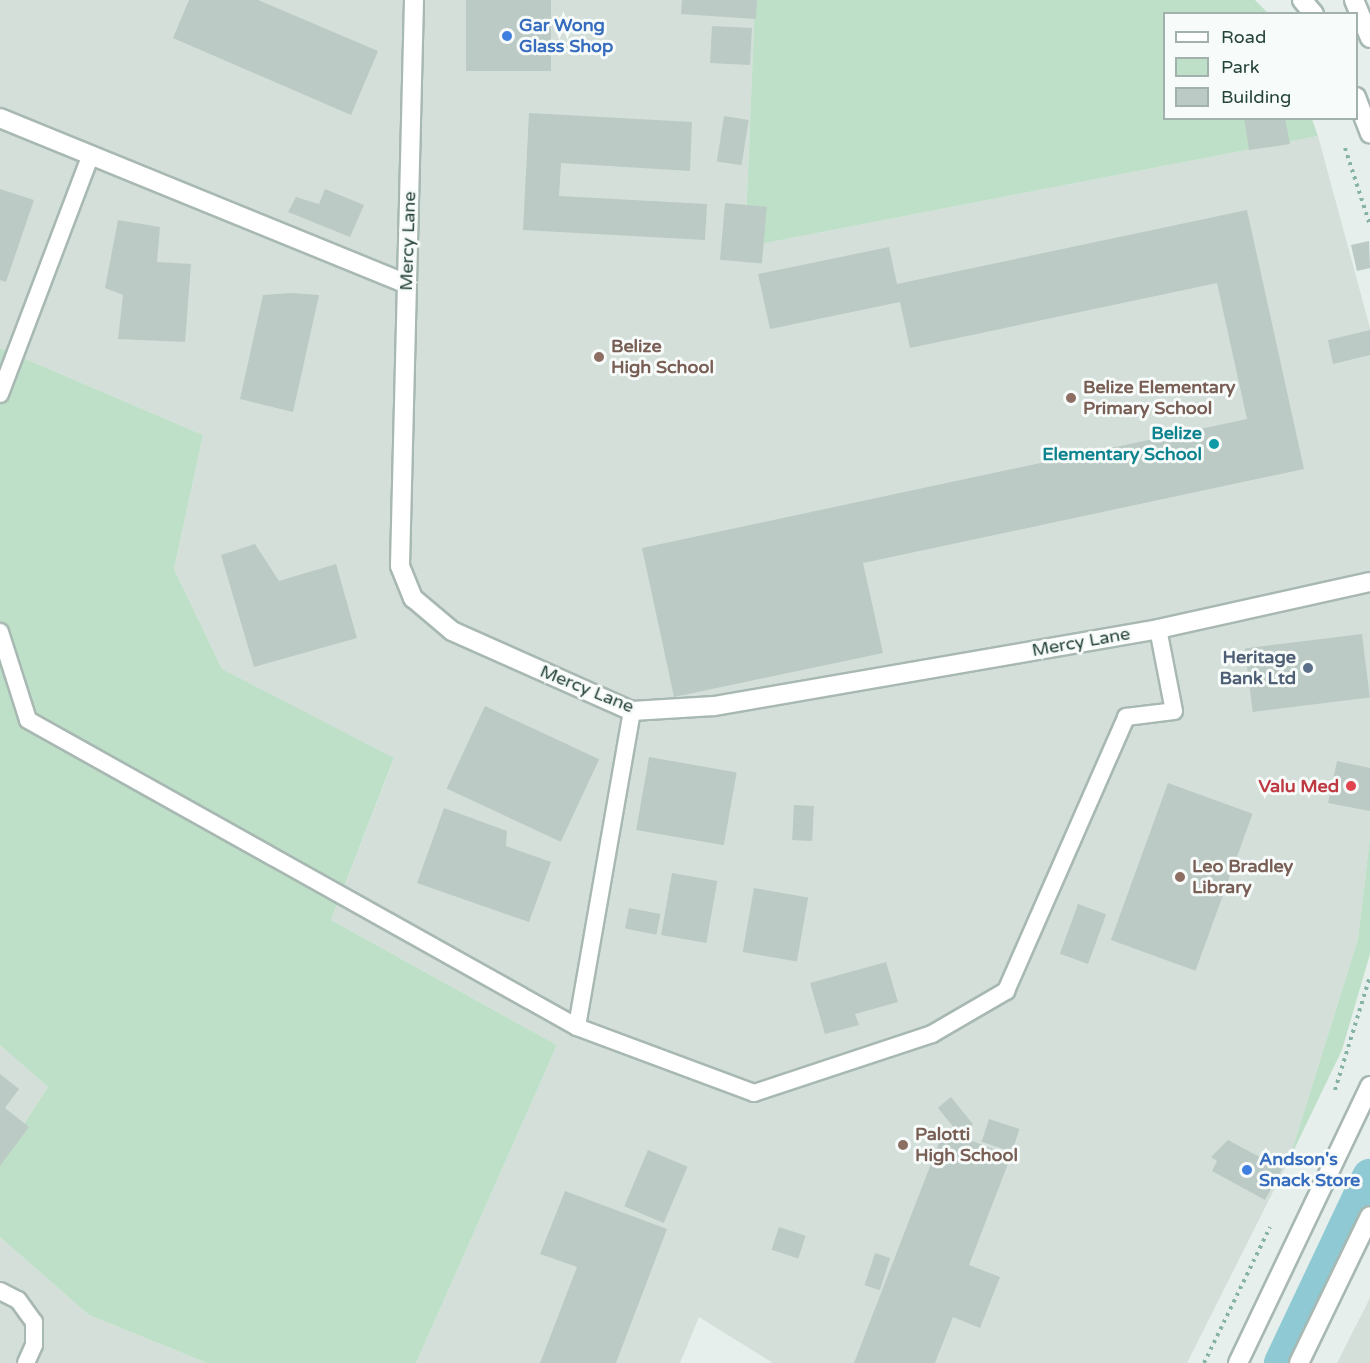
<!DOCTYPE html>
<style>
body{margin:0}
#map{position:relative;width:1370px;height:1363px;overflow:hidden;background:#e6efeb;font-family:"Varela Round",sans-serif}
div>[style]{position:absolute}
.built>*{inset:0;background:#d4dfda}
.green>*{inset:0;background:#bfe0c8}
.canal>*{height:36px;margin:-18px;padding:0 18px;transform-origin:18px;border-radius:18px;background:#8ec9d4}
.building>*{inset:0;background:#bbcac4;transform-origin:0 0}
.path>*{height:4px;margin-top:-2px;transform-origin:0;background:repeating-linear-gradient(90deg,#86b3a5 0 3px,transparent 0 7.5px)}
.roads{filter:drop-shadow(2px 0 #a8b8b2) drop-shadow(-2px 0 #a8b8b2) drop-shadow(0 2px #a8b8b2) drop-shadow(0 -2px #a8b8b2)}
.lane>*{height:16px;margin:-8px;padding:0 8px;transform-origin:8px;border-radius:8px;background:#fff}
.street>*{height:18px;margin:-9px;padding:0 9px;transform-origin:9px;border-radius:9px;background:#fff}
.secondary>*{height:18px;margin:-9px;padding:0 9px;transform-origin:9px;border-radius:9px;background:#fff}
.dots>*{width:16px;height:16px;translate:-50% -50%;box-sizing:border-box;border:3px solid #f7fbf9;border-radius:50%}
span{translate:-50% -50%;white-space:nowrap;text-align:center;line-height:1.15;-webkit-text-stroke:6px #f7fbf9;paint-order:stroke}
.shop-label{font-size:18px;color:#366cbe;font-weight:700}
.left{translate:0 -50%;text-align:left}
.street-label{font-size:18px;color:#24423a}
.education-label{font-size:18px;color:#785e54;font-weight:700}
.culture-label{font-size:18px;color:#0d838f;font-weight:700}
.right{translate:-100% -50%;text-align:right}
.service-label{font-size:18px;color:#4e5e75;font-weight:700}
.health-label{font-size:18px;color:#be3a42;font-weight:700}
.legend{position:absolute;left:1163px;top:12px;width:195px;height:108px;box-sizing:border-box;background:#f7fbf9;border:2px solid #a3b1ad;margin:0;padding:8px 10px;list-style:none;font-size:18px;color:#24423a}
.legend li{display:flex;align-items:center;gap:12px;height:30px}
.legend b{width:30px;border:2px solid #a3b1ad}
</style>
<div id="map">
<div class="built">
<i style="clip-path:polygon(0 0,755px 0,745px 247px,1318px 136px,1370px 328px,1370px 837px,1358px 939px,1289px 1160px,1187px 1363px,773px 1363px,699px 1317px,680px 1363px,416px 1363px,557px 1045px,331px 920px,394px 759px,222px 669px,174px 569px,203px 435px,0 348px)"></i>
<i style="clip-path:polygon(0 1045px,48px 1087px,0 1161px)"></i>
<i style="clip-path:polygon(0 1237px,89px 1315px,207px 1363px,0 1363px)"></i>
<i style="clip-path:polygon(1370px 1298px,1370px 1363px,1337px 1363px)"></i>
</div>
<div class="green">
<i style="clip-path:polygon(755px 0,1255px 0,1268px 13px,1164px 14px,1164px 118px,1312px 119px,1318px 136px,745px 247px)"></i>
<i style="clip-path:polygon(0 348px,203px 435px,174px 569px,222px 669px,394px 758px,331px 920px,557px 1045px,416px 1363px,207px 1363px,89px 1315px,0 1237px,0 1161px,48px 1087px,0 1045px)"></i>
<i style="clip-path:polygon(1370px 837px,1370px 954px,1342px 1050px,1289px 1160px,1358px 939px)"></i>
</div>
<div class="canal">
<i style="left:1282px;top:1363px;width:206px;rotate:-64.7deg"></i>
</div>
<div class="building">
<i style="clip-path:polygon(189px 0,258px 0,378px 51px,351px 115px,173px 38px)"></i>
<i style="left:466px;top:0;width:85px;height:71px"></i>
<i style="clip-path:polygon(682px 0,757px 0,756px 19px,681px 14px)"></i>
<i style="left:712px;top:26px;width:40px;height:37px;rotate:3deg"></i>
<i style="clip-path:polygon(529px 113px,692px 122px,690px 171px,561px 163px,559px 196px,707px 204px,705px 240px,523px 230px)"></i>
<i style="left:724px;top:116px;width:25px;height:46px;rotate:9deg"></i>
<i style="clip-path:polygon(1244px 118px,1285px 118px,1290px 144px,1249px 150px)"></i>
<i style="clip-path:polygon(0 189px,34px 200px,6px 282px,0 280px)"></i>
<i style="clip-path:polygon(325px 189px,364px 205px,350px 237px,288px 212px,296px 197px,319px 204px)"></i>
<i style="left:725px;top:203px;width:42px;height:57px;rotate:5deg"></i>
<i style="clip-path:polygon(1247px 210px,1304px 469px,863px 563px,883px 653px,674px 697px,642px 548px,1247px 419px,1217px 283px,910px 348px,900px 302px,770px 329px,758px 274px,889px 247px,897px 284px)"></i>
<i style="clip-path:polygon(118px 220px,160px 227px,157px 262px,191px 264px,185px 342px,118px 339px,123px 295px,105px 288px)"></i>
<i style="clip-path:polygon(1369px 241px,1370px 268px,1357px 271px,1351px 245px)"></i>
<i style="clip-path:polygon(291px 293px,319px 295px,293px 412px,240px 399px,263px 295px)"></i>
<i style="clip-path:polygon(1370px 330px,1370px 355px,1333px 364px,1328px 340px)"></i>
<i style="clip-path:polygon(255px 544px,279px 581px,336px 564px,357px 638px,254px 667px,221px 555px)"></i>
<i style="left:1362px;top:634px;width:64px;height:118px;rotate:83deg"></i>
<i style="left:485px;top:706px;width:126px;height:91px;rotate:25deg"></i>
<i style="left:649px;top:757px;width:89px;height:74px;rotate:10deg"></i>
<i style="clip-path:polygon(1337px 761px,1370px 768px,1370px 811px,1328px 803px)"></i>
<i style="left:1168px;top:783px;width:90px;height:167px;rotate:20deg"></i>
<i style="left:794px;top:805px;width:20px;height:35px;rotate:3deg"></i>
<i style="clip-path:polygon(444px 808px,507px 831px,506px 846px,551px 862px,529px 922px,417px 883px)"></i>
<i style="left:672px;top:873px;width:46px;height:63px;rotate:10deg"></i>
<i style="left:754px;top:888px;width:55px;height:65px;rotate:10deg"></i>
<i style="left:1078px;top:904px;width:30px;height:53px;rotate:20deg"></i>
<i style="left:629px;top:908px;width:32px;height:21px;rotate:11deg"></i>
<i style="clip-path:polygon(886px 962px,898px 1002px,855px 1014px,859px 1025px,825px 1034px,810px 983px)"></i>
<i style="clip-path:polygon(0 1074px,19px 1089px,5px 1108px,29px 1127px,0 1166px)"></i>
<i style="left:951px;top:1097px;width:35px;height:17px;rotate:51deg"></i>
<i style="left:989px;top:1119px;width:32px;height:24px;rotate:18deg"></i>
<i style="clip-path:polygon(944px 1130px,1011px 1156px,969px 1265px,1000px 1277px,980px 1328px,953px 1317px,935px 1363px,854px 1363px)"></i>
<i style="clip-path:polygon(1228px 1140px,1282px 1169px,1265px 1200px,1212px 1171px,1217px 1161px,1211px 1157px)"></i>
<i style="left:648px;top:1150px;width:43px;height:61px;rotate:23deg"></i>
<i style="clip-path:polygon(565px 1191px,667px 1229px,616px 1363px,540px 1363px,577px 1267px,540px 1254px)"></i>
<i style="left:779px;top:1227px;width:28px;height:24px;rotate:18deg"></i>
<i style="left:875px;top:1253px;width:16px;height:34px;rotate:18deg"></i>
</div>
<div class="path">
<i style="left:1345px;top:148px;width:81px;rotate:72deg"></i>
<i style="left:1335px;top:1090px;width:119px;rotate:-72.9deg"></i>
<i style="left:1204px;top:1363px;width:151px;rotate:-64.1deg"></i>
</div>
<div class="roads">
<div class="lane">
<i style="left:0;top:394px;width:256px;rotate:-69.2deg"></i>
<i style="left:0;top:632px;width:92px;rotate:72.3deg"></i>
<i style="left:28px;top:720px;width:629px;rotate:29.21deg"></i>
<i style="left:632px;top:711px;width:321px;rotate:99.9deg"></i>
<i style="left:577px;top:1027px;width:189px;rotate:20.4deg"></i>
<i style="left:754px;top:1093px;width:188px;rotate:-18.3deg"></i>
<i style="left:932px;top:1034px;width:86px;rotate:-30.2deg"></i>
<i style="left:1006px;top:991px;width:299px;rotate:-66.3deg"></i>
<i style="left:1126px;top:717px;width:48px;rotate:-7.1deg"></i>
<i style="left:1174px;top:711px;width:84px;rotate:-101deg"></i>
<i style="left:0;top:1291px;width:20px;rotate:27deg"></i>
<i style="left:18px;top:1300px;width:27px;rotate:54deg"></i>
<i style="left:34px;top:1322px;width:23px;rotate:90deg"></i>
<i style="left:34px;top:1345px;width:20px;rotate:114deg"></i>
</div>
<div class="street">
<i style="left:414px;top:0;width:566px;rotate:91.42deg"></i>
<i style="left:400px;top:566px;width:35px;rotate:68deg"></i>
<i style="left:413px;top:598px;width:51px;rotate:40.2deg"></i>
<i style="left:452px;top:631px;width:197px;rotate:24deg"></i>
<i style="left:632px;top:711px;width:82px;rotate:-3.5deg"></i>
<i style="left:714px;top:706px;width:451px;rotate:-9.8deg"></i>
<i style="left:1158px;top:629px;width:217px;rotate:-12.5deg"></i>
<i style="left:0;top:118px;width:439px;rotate:22.2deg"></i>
</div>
<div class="secondary">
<i style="left:1302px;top:0;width:18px;rotate:49deg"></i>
<i style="left:1354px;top:0;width:41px;rotate:67.2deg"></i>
<i style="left:1356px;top:97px;width:39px;rotate:69deg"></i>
<i style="left:1238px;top:1363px;width:307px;rotate:-64.5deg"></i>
<i style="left:1299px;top:1363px;width:163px;rotate:-64.2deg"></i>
</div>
</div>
<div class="dots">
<i style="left:507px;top:36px;background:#3f7fe0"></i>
<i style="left:599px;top:357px;background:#8d6e63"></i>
<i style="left:1071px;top:398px;background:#8d6e63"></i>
<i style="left:1214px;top:444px;background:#0f9aa8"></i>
<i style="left:1308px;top:668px;background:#5c6f8a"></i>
<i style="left:1351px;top:786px;background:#e0444e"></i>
<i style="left:1180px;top:877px;background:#8d6e63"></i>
<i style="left:903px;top:1145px;background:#8d6e63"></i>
<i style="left:1247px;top:1170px;background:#3f7fe0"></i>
</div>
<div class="shop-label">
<span class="left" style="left:519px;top:36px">Gar Wong<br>Glass Shop</span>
<span class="left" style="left:1259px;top:1170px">Andson's<br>Snack Store</span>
</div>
<div class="street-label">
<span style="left:408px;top:241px;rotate:-88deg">Mercy Lane</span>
<span style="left:1081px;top:642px;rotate:-10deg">Mercy Lane</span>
<span style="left:587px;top:689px;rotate:22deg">Mercy Lane</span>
</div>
<div class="education-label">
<span class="left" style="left:611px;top:357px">Belize<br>High School</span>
<span class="left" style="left:1083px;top:398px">Belize Elementary<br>Primary School</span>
<span class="left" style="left:1192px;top:877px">Leo Bradley<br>Library</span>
<span class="left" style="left:915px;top:1145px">Palotti<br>High School</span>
</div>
<div class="culture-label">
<span class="right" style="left:1202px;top:444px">Belize<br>Elementary School</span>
</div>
<div class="service-label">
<span class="right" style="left:1296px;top:668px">Heritage<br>Bank Ltd</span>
</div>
<div class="health-label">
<span class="right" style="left:1339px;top:786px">Valu Med</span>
</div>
<ul class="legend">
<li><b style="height:8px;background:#fff"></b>Road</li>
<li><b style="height:16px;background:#bfe0c8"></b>Park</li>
<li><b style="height:16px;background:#bbcac4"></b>Building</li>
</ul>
</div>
